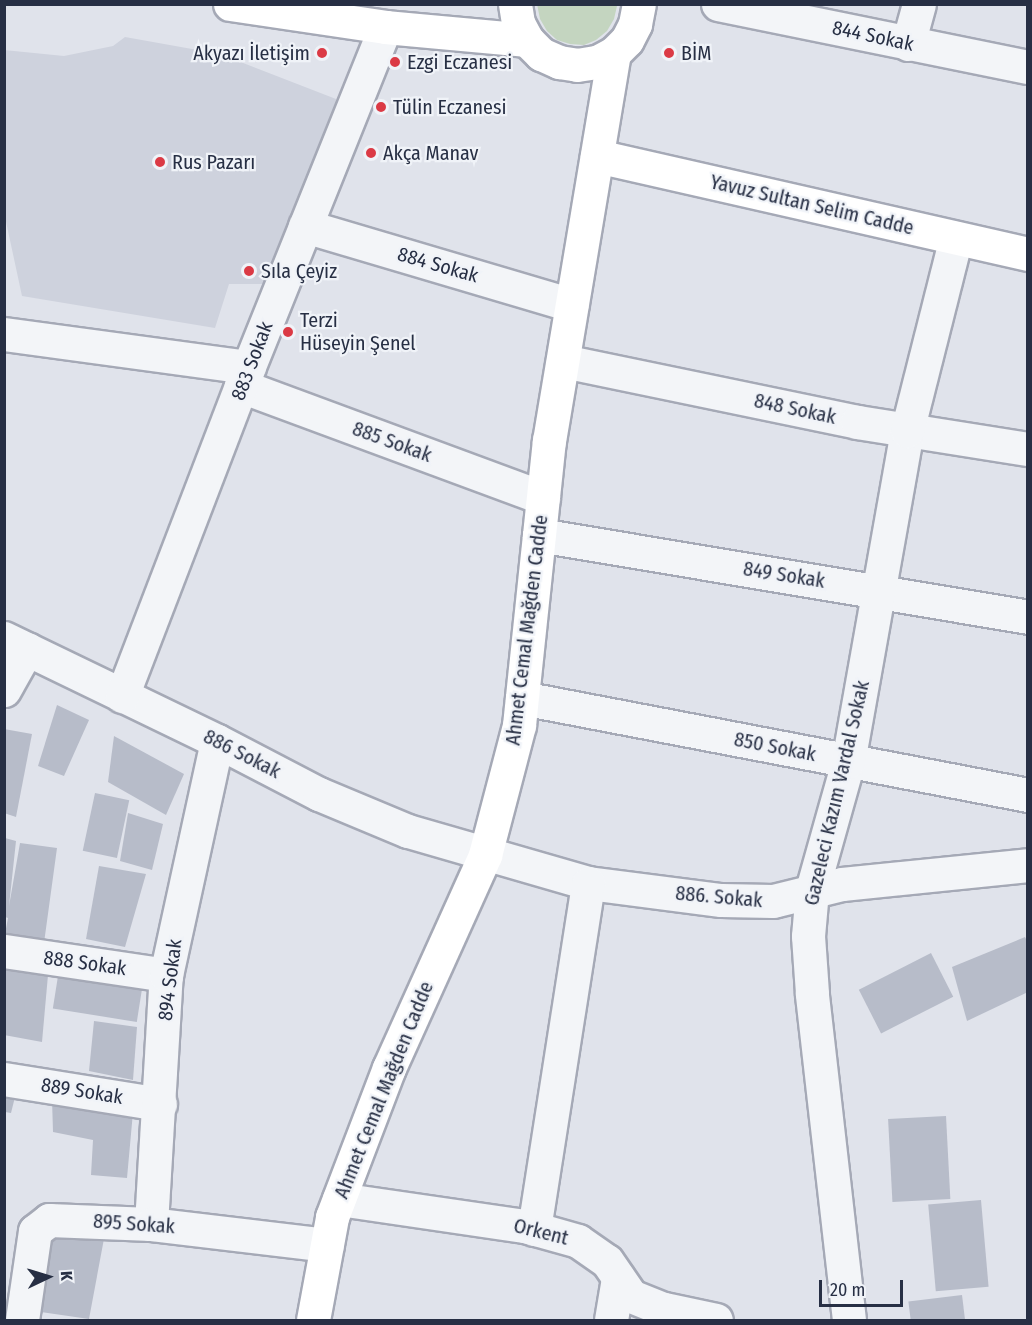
<!DOCTYPE html>
<meta charset="utf-8">
<style>
body{margin:0}
#map{position:relative;width:1032px;height:1325px;overflow:hidden;background:#e0e3eb;font-family:"Fira Sans Condensed",sans-serif}
div>[style]{position:absolute}
.built>*{inset:0;background:#ced2dd}
.green>*{inset:0;background:#c4d5c0}
.building>*{inset:0;background:#b7bcc9;transform-origin:0 0}
.roads{filter:drop-shadow(2px 0 #a5a9b6) drop-shadow(-2px 0 #a5a9b6) drop-shadow(0 2px #a5a9b6) drop-shadow(0 -2px #a5a9b6)}
.minor>*{height:33px;margin:-16.5px;padding:0 16.5px;transform-origin:16.5px;border-radius:16.5px;background:#f3f5f8}
.major>*{height:33px;margin:-16.5px;padding:0 16.5px;transform-origin:16.5px;border-radius:16.5px;background:#fff}
.dots>*{width:16px;height:16px;translate:-50% -50%;box-sizing:border-box;border:3px solid #f0f3f8;border-radius:50%}
span{translate:-50% -50%;white-space:nowrap;text-align:center;line-height:1.15;-webkit-text-stroke:4.5px #f0f3f8;paint-order:stroke}
.street-label{font-size:20px;color:#272f44}
.poi-label{font-size:20px;color:#272f44}
.right{translate:-100% -50%;text-align:right}
.left{translate:0 -50%;text-align:left}
.frame{position:absolute;inset:0;border:6px solid #272f44;pointer-events:none}
.north{position:absolute;left:18px;top:1247px;width:60px;height:60px;-webkit-text-stroke:4px #f0f3f8;paint-order:stroke;rotate:86deg;font-size:16px;font-weight:700;line-height:24px;text-align:center;color:#272f44}
.north::after{content:'';display:block;margin:auto;width:21px;height:27px;background:#272f44;clip-path:polygon(50% 0,100% 100%,50% 72%,0 100%)}
.scale{position:absolute;left:819px;top:1280px;width:84px;height:27px;box-sizing:border-box;border:3px solid #272f44;border-top:0;padding-left:8px;font-size:18px;line-height:21px;white-space:nowrap;color:#272f44;-webkit-text-stroke:4px #f0f3f8;paint-order:stroke}
</style>
<div id="map">
<div class="built">
<i style="clip-path:polygon(125px 37px,220px 54px,336px 99px,336px 107px,268px 284px,229px 284px,215px 328px,22px 296px,5px 217px,4px 50px,64px 56px,113px 46px)"></i>
</div>
<div class="green">
<i style="clip-path:polygon(537px 4px,617px 4px,617px 6px,614px 19px,607px 31px,596px 40px,584px 45px,570px 44px,557px 40px,547px 31px,540px 19px)"></i>
</div>
<div class="building">
<i style="clip-path:polygon(57px 705px,89px 720px,64px 776px,38px 766px)"></i>
<i style="clip-path:polygon(4px 729px,32px 734px,16px 817px,4px 813px)"></i>
<i style="clip-path:polygon(114px 736px,184px 774px,166px 815px,108px 782px)"></i>
<i style="left:95px;top:793px;width:35px;height:59px;rotate:12deg"></i>
<i style="clip-path:polygon(128px 813px,163px 824px,152px 870px,120px 861px)"></i>
<i style="clip-path:polygon(5px 838px,16px 841px,9px 906px,20px 843px,57px 848px,44px 943px,4px 939px,8px 918px,5px 917px)"></i>
<i style="clip-path:polygon(99px 866px,146px 874px,125px 947px,86px 939px)"></i>
<i style="clip-path:polygon(1025px 937px,1028px 943px,1028px 992px,967px 1021px,952px 967px)"></i>
<i style="left:931px;top:953px;width:49px;height:81px;rotate:63deg"></i>
<i style="clip-path:polygon(4px 970px,48px 975px,42px 1042px,4px 1035px)"></i>
<i style="left:58px;top:976px;width:85px;height:33px;rotate:9deg"></i>
<i style="clip-path:polygon(94px 1021px,137px 1027px,133px 1080px,89px 1071px)"></i>
<i style="clip-path:polygon(5px 1092px,16px 1093px,11px 1113px,5px 1112px)"></i>
<i style="clip-path:polygon(52px 1099px,133px 1112px,127px 1178px,91px 1175px,93px 1140px,53px 1132px)"></i>
<i style="left:946px;top:1116px;width:83px;height:58px;rotate:87deg"></i>
<i style="left:981px;top:1200px;width:87px;height:53px;rotate:85deg"></i>
<i style="clip-path:polygon(106px 1228px,89px 1319px,34px 1311px,43px 1230px)"></i>
<i style="left:962px;top:1295px;width:25px;height:54px;rotate:83deg"></i>
</div>
<div class="roads">
<div class="minor">
<i style="left:718px;top:4px;width:316px;rotate:11.5deg"></i>
<i style="left:908px;top:44px;width:41px;rotate:-74.6deg"></i>
<i style="left:305px;top:226px;width:278px;rotate:16.5deg"></i>
<i style="left:4px;top:334px;width:247px;rotate:7.7deg"></i>
<i style="left:563px;top:361px;width:300px;rotate:11.7deg"></i>
<i style="left:857px;top:422px;width:173px;rotate:9deg"></i>
<i style="left:241px;top:386px;width:322px;rotate:20.3deg"></i>
<i style="left:539px;top:535px;width:496px;rotate:9.5deg"></i>
<i style="left:4px;top:638px;width:237px;rotate:25.8deg"></i>
<i style="left:217px;top:741px;width:115px;rotate:27.5deg"></i>
<i style="left:319px;top:794px;width:96px;rotate:22.6deg"></i>
<i style="left:408px;top:831px;width:187px;rotate:16.1deg"></i>
<i style="left:588px;top:883px;width:134px;rotate:7.3deg"></i>
<i style="left:721px;top:900px;width:52px;rotate:1.1deg"></i>
<i style="left:773px;top:901px;width:71px;rotate:-13.8deg"></i>
<i style="left:842px;top:884px;width:187px;rotate:-5.8deg"></i>
<i style="left:4px;top:690px;width:47px;rotate:-60.7deg"></i>
<i style="left:122px;top:696px;width:332px;rotate:-69deg"></i>
<i style="left:241px;top:386px;width:387px;rotate:-68.1deg"></i>
<i style="left:522px;top:698px;width:515px;rotate:10.85deg"></i>
<i style="left:4px;top:951px;width:164px;rotate:8.4deg"></i>
<i style="left:4px;top:1079px;width:158px;rotate:9.1deg"></i>
<i style="left:339px;top:1199px;width:188px;rotate:8.3deg"></i>
<i style="left:525px;top:1226px;width:55px;rotate:15.8deg"></i>
<i style="left:578px;top:1241px;width:35px;rotate:35deg"></i>
<i style="left:607px;top:1261px;width:42px;rotate:55.6deg"></i>
<i style="left:631px;top:1296px;width:35px;rotate:22deg"></i>
<i style="left:664px;top:1309px;width:53px;rotate:11.9deg"></i>
<i style="left:151px;top:1224px;width:249px;rotate:-86.6deg"></i>
<i style="left:166px;top:975px;width:239px;rotate:-77.7deg"></i>
<i style="left:534px;top:1229px;width:350px;rotate:-81.1deg"></i>
<i style="left:22px;top:1320px;width:90px;rotate:-81.7deg"></i>
<i style="left:35px;top:1231px;width:18px;rotate:-38deg"></i>
<i style="left:49px;top:1220px;width:102px;rotate:2.2deg"></i>
<i style="left:151px;top:1224px;width:177px;rotate:6.8deg"></i>
<i style="left:611px;top:1320px;width:43px;rotate:-80.5deg"></i>
<i style="left:849px;top:1320px;width:329px;rotate:-96.5deg"></i>
<i style="left:812px;top:993px;width:57px;rotate:-94deg"></i>
<i style="left:808px;top:936px;width:46px;rotate:-85deg"></i>
<i style="left:812px;top:890px;width:133px;rotate:-74.3deg"></i>
<i style="left:848px;top:762px;width:336px;rotate:-79.9deg"></i>
<i style="left:907px;top:431px;width:199px;rotate:-75.8deg"></i>
</div>
<div class="major">
<i style="left:230px;top:4px;width:157px;rotate:8.4deg"></i>
<i style="left:385px;top:27px;width:143px;rotate:5.2deg"></i>
<i style="left:515px;top:4px;width:19px;rotate:81deg"></i>
<i style="left:518px;top:23px;width:19px;rotate:62deg"></i>
<i style="left:527px;top:40px;width:20px;rotate:45deg"></i>
<i style="left:541px;top:54px;width:20px;rotate:24deg"></i>
<i style="left:559px;top:62px;width:18px;rotate:9deg"></i>
<i style="left:577px;top:65px;width:20px;rotate:-9deg"></i>
<i style="left:597px;top:62px;width:19px;rotate:-28deg"></i>
<i style="left:614px;top:53px;width:18px;rotate:-45deg"></i>
<i style="left:627px;top:40px;width:18px;rotate:-63deg"></i>
<i style="left:635px;top:24px;width:20px;rotate:-79deg"></i>
<i style="left:597px;top:156px;width:442px;rotate:12.8deg"></i>
<i style="left:313px;top:1320px;width:105px;rotate:-79.5deg"></i>
<i style="left:332px;top:1217px;width:160px;rotate:-69.1deg"></i>
<i style="left:389px;top:1068px;width:234px;rotate:-65.7deg"></i>
<i style="left:485px;top:855px;width:134px;rotate:-75.3deg"></i>
<i style="left:519px;top:725px;width:286px;rotate:-84deg"></i>
<i style="left:549px;top:441px;width:393px;rotate:-80.5deg"></i>
</div>
</div>
<div class="dots">
<i style="left:322px;top:53px;background:#db3a45"></i>
<i style="left:669px;top:53px;background:#db3a45"></i>
<i style="left:395px;top:62px;background:#db3a45"></i>
<i style="left:381px;top:107px;background:#db3a45"></i>
<i style="left:371px;top:153px;background:#db3a45"></i>
<i style="left:160px;top:162px;background:#db3a45"></i>
<i style="left:249px;top:271px;background:#db3a45"></i>
<i style="left:288px;top:332px;background:#db3a45"></i>
</div>
<div class="street-label">
<span style="left:873px;top:36px;rotate:12deg">844 Sokak</span>
<span style="left:812px;top:205px;rotate:13deg">Yavuz Sultan Selim Cadde</span>
<span style="left:438px;top:265px;rotate:16deg">884 Sokak</span>
<span style="left:252px;top:361px;rotate:-69deg">883 Sokak</span>
<span style="left:795px;top:409px;rotate:12deg">848 Sokak</span>
<span style="left:392px;top:442px;rotate:20deg">885 Sokak</span>
<span style="left:784px;top:575px;rotate:9deg">849 Sokak</span>
<span style="left:527px;top:630px;rotate:-83deg">Ahmet Cemal Mağden Cadde</span>
<span style="left:775px;top:747px;rotate:11deg">850 Sokak</span>
<span style="left:242px;top:754px;rotate:27deg">886 Sokak</span>
<span style="left:837px;top:793px;rotate:-77deg">Gazeleci Kazım Vardal Sokak</span>
<span style="left:719px;top:897px;rotate:5deg">886. Sokak</span>
<span style="left:85px;top:963px;rotate:8deg">888 Sokak</span>
<span style="left:170px;top:980px;rotate:-83deg">894 Sokak</span>
<span style="left:384px;top:1090px;rotate:-68deg">Ahmet Cemal Mağden Cadde</span>
<span style="left:82px;top:1091px;rotate:9deg">889 Sokak</span>
<span style="left:134px;top:1224px;rotate:4deg">895 Sokak</span>
<span style="left:541px;top:1232px;rotate:14deg">Orkent</span>
</div>
<div class="poi-label">
<span class="right" style="left:310px;top:53px">Akyazı İletişim</span>
<span class="left" style="left:681px;top:53px">BİM</span>
<span class="left" style="left:407px;top:62px">Ezgi Eczanesi</span>
<span class="left" style="left:393px;top:107px">Tülin Eczanesi</span>
<span class="left" style="left:383px;top:153px">Akça Manav</span>
<span class="left" style="left:172px;top:162px">Rus Pazarı</span>
<span class="left" style="left:261px;top:271px">Sıla Çeyiz</span>
<span class="left" style="left:300px;top:332px">Terzi<br>Hüseyin Şenel</span>
</div>
<div class="frame"></div>
<div class="north">K</div>
<div class="scale">20 m</div>
</div>
